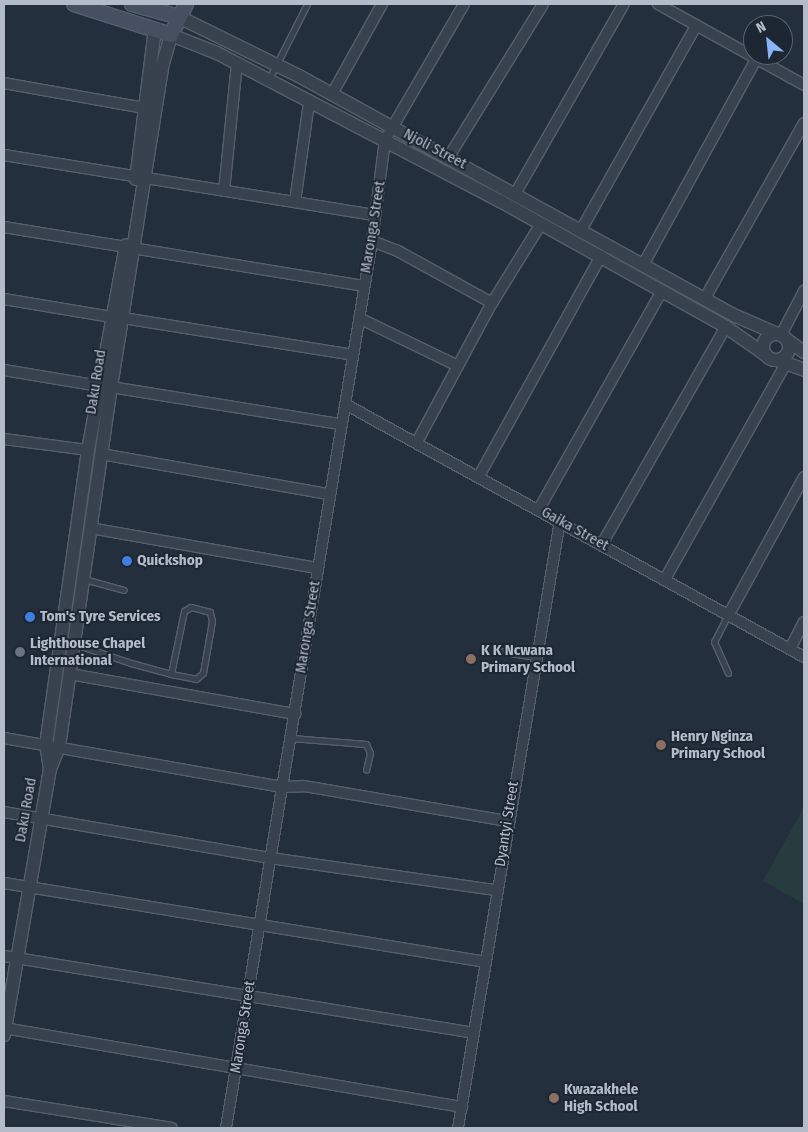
<!DOCTYPE html>
<style>
body{margin:0}
#map{position:relative;width:808px;height:1132px;overflow:hidden;background:#242f3e;font-family:"Fira Sans Condensed",sans-serif}
div>[style]{position:absolute}
.green>*{inset:0;background:#263c3f}
.roads{filter:drop-shadow(1px 0 #565f6c) drop-shadow(-1px 0 #565f6c) drop-shadow(0 1px #565f6c) drop-shadow(0 -1px #565f6c)}
.service>*{height:5px;margin:-2.5px;padding:0 2.5px;transform-origin:2.5px;border-radius:2.5px;background:#38414e}
.minor>*{height:10px;margin:-5px;padding:0 5px;transform-origin:5px;border-radius:5px;background:#38414e}
.tertiary>*{height:12px;margin:-6px;padding:0 6px;transform-origin:6px;border-radius:6px;background:#38414e}
.tertiary>.ring{margin:-6px;padding:0;box-sizing:content-box;background:none;border:12px solid #38414e;border-radius:50%}
.secondary>*{height:14px;margin:-7px;padding:0 7px;transform-origin:7px;border-radius:7px;background:#465061}
.dots>*{width:14px;height:14px;translate:-50% -50%;box-sizing:border-box;border:2px solid #1d2633;border-radius:50%}
span{translate:-50% -50%;white-space:nowrap;text-align:center;line-height:1.15;-webkit-text-stroke:4px #1d2633;paint-order:stroke}
.street-label{font-size:15px;color:#b4bcc9}
.poi-label{font-size:15px;color:#b4bcc9;font-weight:700}
.left{translate:0 -50%;text-align:left}
.frame{position:absolute;inset:0;border:5px solid #b4bcc9;pointer-events:none}
.north{position:absolute;left:743px;top:15px;width:50px;height:50px;box-sizing:border-box;background:#1d2633;border:1px solid #59626f;border-radius:50%;rotate:332deg;font-size:14px;font-weight:700;line-height:20px;text-align:center;color:#b4bcc9}
.north::after{content:'';display:block;margin:auto;width:18px;height:22px;background:#8ab4f8;clip-path:polygon(50% 0,100% 100%,50% 72%,0 100%)}
</style>
<div id="map">
<div class="green">
<i style="clip-path:polygon(804px 807px,804px 904px,763px 881px)"></i>
</div>
<div class="roads">
<div class="service">
<i style="left:269px;top:79px;width:84px;rotate:-63.1deg"></i>
<i style="left:84px;top:579px;width:41px;rotate:15.4deg"></i>
<i style="left:63px;top:640px;width:72px;rotate:18.7deg"></i>
<i style="left:131px;top:663px;width:41px;rotate:15.4deg"></i>
<i style="left:171px;top:674px;width:25px;rotate:11deg"></i>
<i style="left:196px;top:679px;width:9px;rotate:-41deg"></i>
<i style="left:203px;top:673px;width:53px;rotate:-80.2deg"></i>
<i style="left:212px;top:621px;width:9px;rotate:-103deg"></i>
<i style="left:210px;top:612px;width:20px;rotate:-165deg"></i>
<i style="left:191px;top:607px;width:8px;rotate:150deg"></i>
<i style="left:184px;top:611px;width:64px;rotate:101.7deg"></i>
<i style="left:498px;top:651px;width:38px;rotate:9deg"></i>
<i style="left:728px;top:673px;width:34px;rotate:-114deg"></i>
<i style="left:714px;top:642px;width:30px;rotate:-63deg"></i>
<i style="left:291px;top:738px;width:75px;rotate:4.6deg"></i>
<i style="left:366px;top:744px;width:10px;rotate:66deg"></i>
<i style="left:370px;top:753px;width:17px;rotate:103deg"></i>
</div>
<div class="minor">
<i style="left:658px;top:4px;width:167px;rotate:29deg"></i>
<i style="left:4px;top:83px;width:142px;rotate:10.1deg"></i>
<i style="left:332px;top:94px;width:103px;rotate:-60.9deg"></i>
<i style="left:4px;top:155px;width:375px;rotate:9.2deg"></i>
<i style="left:448px;top:158px;width:181px;rotate:-58.3deg"></i>
<i style="left:224px;top:191px;width:128px;rotate:-84.2deg"></i>
<i style="left:515px;top:194px;width:219px;rotate:-60.2deg"></i>
<i style="left:295px;top:202px;width:101px;rotate:-82deg"></i>
<i style="left:4px;top:227px;width:364px;rotate:9.3deg"></i>
<i style="left:581px;top:230px;width:234px;rotate:-60.6deg"></i>
<i style="left:372px;top:241px;width:26px;rotate:21deg"></i>
<i style="left:396px;top:250px;width:110px;rotate:28.9deg"></i>
<i style="left:643px;top:265px;width:236px;rotate:-61.2deg"></i>
<i style="left:705px;top:298px;width:201px;rotate:-60.5deg"></i>
<i style="left:4px;top:299px;width:109px;rotate:9.5deg"></i>
<i style="left:123px;top:318px;width:233px;rotate:9.1deg"></i>
<i style="left:359px;top:318px;width:110px;rotate:25.9deg"></i>
<i style="left:781px;top:335px;width:50px;rotate:-62.4deg"></i>
<i style="left:4px;top:370px;width:97px;rotate:9.5deg"></i>
<i style="left:111px;top:387px;width:232px;rotate:9.2deg"></i>
<i style="left:345px;top:404px;width:524px;rotate:28.86deg"></i>
<i style="left:4px;top:439px;width:85px;rotate:7.5deg"></i>
<i style="left:417px;top:442px;width:158px;rotate:-61.7deg"></i>
<i style="left:492px;top:303px;width:93px;rotate:-58.2deg"></i>
<i style="left:101px;top:454px;width:231px;rotate:10deg"></i>
<i style="left:479px;top:476px;width:252px;rotate:-61deg"></i>
<i style="left:539px;top:509px;width:250px;rotate:-60.6deg"></i>
<i style="left:90px;top:528px;width:231px;rotate:10deg"></i>
<i style="left:602px;top:544px;width:250px;rotate:-60.3deg"></i>
<i style="left:665px;top:579px;width:249px;rotate:-60.7deg"></i>
<i style="left:729px;top:614px;width:156px;rotate:-61.3deg"></i>
<i style="left:790px;top:649px;width:30px;rotate:-63deg"></i>
<i style="left:70px;top:674px;width:229px;rotate:10.1deg"></i>
<i style="left:4px;top:738px;width:281px;rotate:10deg"></i>
<i style="left:281px;top:787px;width:23px;rotate:-2deg"></i>
<i style="left:304px;top:786px;width:206px;rotate:9.8deg"></i>
<i style="left:4px;top:812px;width:270px;rotate:9.8deg"></i>
<i style="left:270px;top:858px;width:228px;rotate:8.1deg"></i>
<i style="left:4px;top:883px;width:487px;rotate:9.3deg"></i>
<i style="left:4px;top:956px;width:476px;rotate:9.3deg"></i>
<i style="left:4px;top:1028px;width:465px;rotate:9.8deg"></i>
<i style="left:4px;top:1101px;width:170px;rotate:9.1deg"></i>
<i style="left:226px;top:1128px;width:899px;rotate:-80.65deg"></i>
<i style="left:372px;top:241px;width:102px;rotate:-82.7deg"></i>
<i style="left:385px;top:140px;width:157px;rotate:-59.8deg"></i>
<i style="left:458px;top:1128px;width:616px;rotate:-80.46deg"></i>
</div>
<div class="tertiary">
<i style="left:179px;top:17px;width:134px;rotate:26.2deg"></i>
<i style="left:299px;top:76px;width:499px;rotate:28.8deg"></i>
<i style="left:736px;top:316px;width:45px;rotate:23.7deg"></i>
<i style="left:136px;top:179px;width:151px;rotate:-82.8deg"></i>
<i class="ring" style="left:763px;top:334px;width:14px;height:14px"></i>
<i style="left:787px;top:340px;width:21px;rotate:35deg"></i>
<i style="left:777px;top:360px;width:29px;rotate:20deg"></i>
<i style="left:50px;top:769px;width:24px;rotate:-99deg"></i>
<i style="left:46px;top:745px;width:298px;rotate:-81.9deg"></i>
<i style="left:88px;top:450px;width:208px;rotate:-79.5deg"></i>
<i style="left:4px;top:1035px;width:270px;rotate:-80.2deg"></i>
<i style="left:50px;top:769px;width:24px;rotate:-68deg"></i>
<i style="left:59px;top:747px;width:364px;rotate:-81.8deg"></i>
<i style="left:111px;top:387px;width:324px;rotate:-80.9deg"></i>
<i style="left:162px;top:67px;width:33px;rotate:-74deg"></i>
<i style="left:171px;top:35px;width:49px;rotate:21.4deg"></i>
<i style="left:217px;top:53px;width:319px;rotate:27.6deg"></i>
<i style="left:500px;top:201px;width:259px;rotate:29.1deg"></i>
<i style="left:726px;top:327px;width:49px;rotate:35deg"></i>
</div>
<div class="secondary">
<i style="left:74px;top:4px;width:102px;rotate:17.7deg"></i>
<i style="left:171px;top:35px;width:34px;rotate:-64deg"></i>
<i style="left:132px;top:4px;width:49px;rotate:15.5deg"></i>
</div>
</div>
<div class="dots">
<i style="left:127px;top:561px;background:#3f7fe0"></i>
<i style="left:30px;top:617px;background:#3f7fe0"></i>
<i style="left:20px;top:652px;background:#6b7280"></i>
<i style="left:471px;top:659px;background:#8d6e63"></i>
<i style="left:661px;top:745px;background:#8d6e63"></i>
<i style="left:554px;top:1098px;background:#8d6e63"></i>
</div>
<div class="street-label">
<span style="left:435px;top:149px;rotate:28deg">Njoli Street</span>
<span style="left:373px;top:227px;rotate:-81deg">Maronga Street</span>
<span style="left:96px;top:382px;rotate:-81deg">Daku Road</span>
<span style="left:575px;top:529px;rotate:29deg">Gaika Street</span>
<span style="left:308px;top:627px;rotate:-81deg">Maronga Street</span>
<span style="left:26px;top:810px;rotate:-80deg">Daku Road</span>
<span style="left:507px;top:824px;rotate:-81deg">Dyantyi Street</span>
<span style="left:243px;top:1027px;rotate:-81deg">Maronga Street</span>
</div>
<div class="poi-label">
<span class="left" style="left:137px;top:561px">Quickshop</span>
<span class="left" style="left:40px;top:617px">Tom's Tyre Services</span>
<span class="left" style="left:30px;top:652px">Lighthouse Chapel<br>International</span>
<span class="left" style="left:481px;top:659px">K K Ncwana<br>Primary School</span>
<span class="left" style="left:671px;top:745px">Henry Nginza<br>Primary School</span>
<span class="left" style="left:564px;top:1098px">Kwazakhele<br>High School</span>
</div>
<div class="frame"></div>
<div class="north">N</div>
</div>
